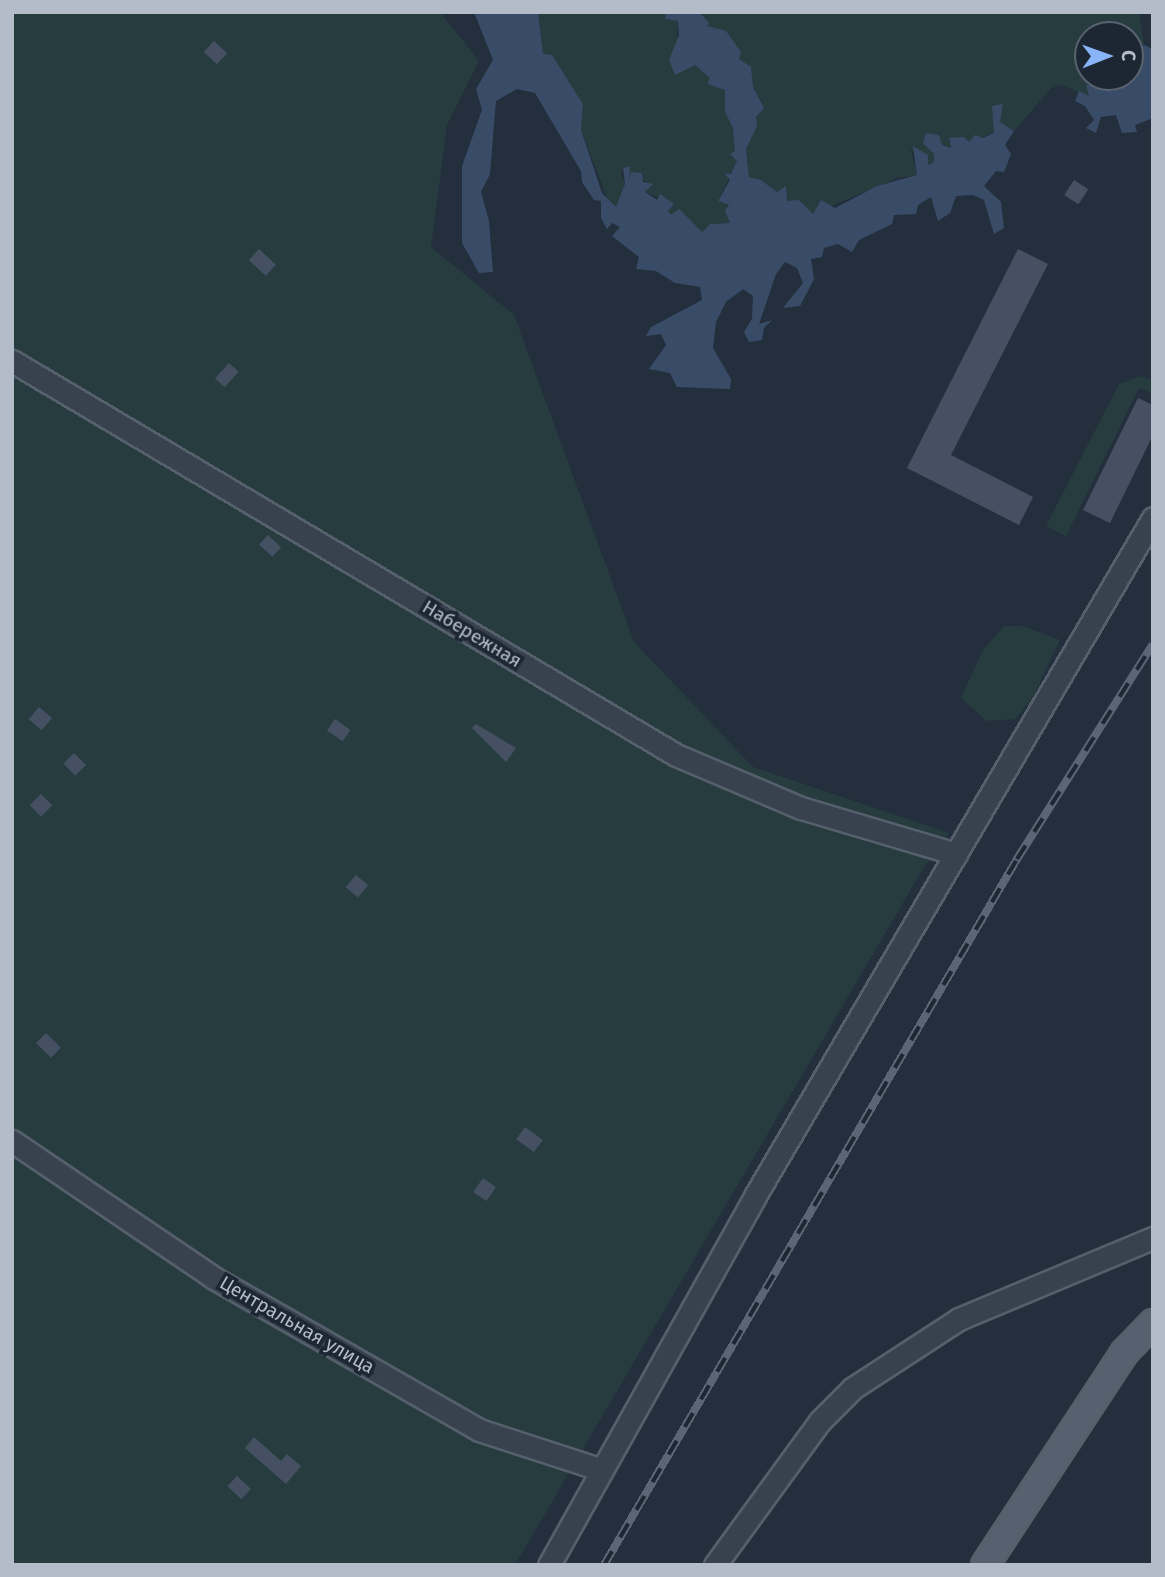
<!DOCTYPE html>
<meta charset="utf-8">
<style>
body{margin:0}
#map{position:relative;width:1165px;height:1577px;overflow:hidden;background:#242f3e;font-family:"Fira Sans",sans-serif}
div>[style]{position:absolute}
.green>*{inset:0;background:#263c3f}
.water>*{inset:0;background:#394c67}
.building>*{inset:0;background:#455162;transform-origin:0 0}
.roads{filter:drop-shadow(2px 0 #565f6c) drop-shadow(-2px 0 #565f6c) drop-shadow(0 2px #565f6c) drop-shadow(0 -2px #565f6c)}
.minor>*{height:21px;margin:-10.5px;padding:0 10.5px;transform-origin:10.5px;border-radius:10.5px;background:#38414e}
.major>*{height:26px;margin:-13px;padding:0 13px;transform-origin:13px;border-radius:13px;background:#56606e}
.rail>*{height:8px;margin-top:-4px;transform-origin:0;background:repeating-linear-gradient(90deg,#1d2633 0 16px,#5a6575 0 32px);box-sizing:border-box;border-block:2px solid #5a6575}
span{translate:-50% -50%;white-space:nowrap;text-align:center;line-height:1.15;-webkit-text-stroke:7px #1d2633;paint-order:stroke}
.street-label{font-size:19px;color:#b4bcc9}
.frame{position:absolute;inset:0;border:14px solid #b4bcc9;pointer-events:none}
.north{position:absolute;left:1074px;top:21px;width:70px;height:70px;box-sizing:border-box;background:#1d2633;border:2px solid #59626f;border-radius:50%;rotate:89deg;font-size:19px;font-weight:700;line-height:28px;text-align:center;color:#b4bcc9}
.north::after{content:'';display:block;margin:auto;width:24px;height:32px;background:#8ab4f8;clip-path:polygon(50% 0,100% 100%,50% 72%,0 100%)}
</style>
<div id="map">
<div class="green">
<i style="clip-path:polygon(12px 12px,440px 12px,479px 61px,447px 125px,431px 247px,514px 315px,634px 642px,753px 767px,949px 833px,924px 867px,515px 1565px,12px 1565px)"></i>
<i style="clip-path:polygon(538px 12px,666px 12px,666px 19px,678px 21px,675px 74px,695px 65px,711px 78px,707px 84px,725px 90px,725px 112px,733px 128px,737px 161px,718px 201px,729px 206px,730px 223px,710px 224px,701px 232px,679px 210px,671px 215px,668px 211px,674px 204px,645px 192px,648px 183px,641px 178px,645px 175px,628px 181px,629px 166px,623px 168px,621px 175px,625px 184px,619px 203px,616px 208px,609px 203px,581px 130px,583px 104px,552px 55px,543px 55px)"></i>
<i style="clip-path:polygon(683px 12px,1139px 12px,1144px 45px,1130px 53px,1130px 35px,1088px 35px,1088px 77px,1110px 77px,1090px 97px,1062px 85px,1051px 88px,1014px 131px,999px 122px,993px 106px,994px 133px,969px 142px,949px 139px,951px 148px,942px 145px,934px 154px,934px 162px,927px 165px,910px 149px,918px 175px,897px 178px,813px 214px,787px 201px,785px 187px,777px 192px,761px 180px,749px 178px,746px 149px,756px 117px,764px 108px,753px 86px,751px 68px,739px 59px,741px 51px)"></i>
<i style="clip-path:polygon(1141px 376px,1153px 380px,1153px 394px,1139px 388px,1066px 536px,1046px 526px,1119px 384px)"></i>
<i style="clip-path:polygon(1004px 626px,1023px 626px,1060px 640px,1032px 699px,1015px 719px,987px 721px,961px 698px,983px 650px)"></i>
</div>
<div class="water">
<i style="clip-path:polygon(474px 12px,538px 12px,543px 54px,552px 55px,583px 104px,581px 130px,602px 193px,616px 207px,625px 184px,623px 168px,630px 166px,629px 180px,631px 172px,642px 173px,643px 182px,653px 184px,645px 192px,657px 200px,660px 194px,674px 204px,668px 211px,671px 215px,679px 209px,702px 232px,710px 224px,730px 223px,725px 210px,729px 205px,718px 201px,730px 180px,725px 174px,731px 174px,737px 161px,730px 154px,735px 151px,733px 128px,725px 112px,725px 90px,707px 84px,710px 78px,695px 65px,675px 75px,669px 60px,679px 35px,678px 21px,665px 19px,666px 12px,683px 12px,701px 14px,709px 23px,707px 26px,726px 31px,741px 52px,739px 59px,751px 67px,753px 87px,764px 108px,756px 117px,757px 126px,746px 149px,749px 177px,761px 180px,777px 192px,786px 186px,787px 201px,799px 200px,813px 214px,821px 200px,835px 208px,877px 186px,917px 175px,913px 146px,928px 155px,928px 165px,934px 162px,934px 154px,923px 143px,926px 133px,939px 135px,942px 145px,951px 148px,949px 138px,964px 137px,969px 142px,975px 135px,983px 138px,994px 133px,992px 106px,1003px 104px,1000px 122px,1014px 131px,1005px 145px,1011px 154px,1004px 172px,996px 171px,984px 186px,1001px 202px,1004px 228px,994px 234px,984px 200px,973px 195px,956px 196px,950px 213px,938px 221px,931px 197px,918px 205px,916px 214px,894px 215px,892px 224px,859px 240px,852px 252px,838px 244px,824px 248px,822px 257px,811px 259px,814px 279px,800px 306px,783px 308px,803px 283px,797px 268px,785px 262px,776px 274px,759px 324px,772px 320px,764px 328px,762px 340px,749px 342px,744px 332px,752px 319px,753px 296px,743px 289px,726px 302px,716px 322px,713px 348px,731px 379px,730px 389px,677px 387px,670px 373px,649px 369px,666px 345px,661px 334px,646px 336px,651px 327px,702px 300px,700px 287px,675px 283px,656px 271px,636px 269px,639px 257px,612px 236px,620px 227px,612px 223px,607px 229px,601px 218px,601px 201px,594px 200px,582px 182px,581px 171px,535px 93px,517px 89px,496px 101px,490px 174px,481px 192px,489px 221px,493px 272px,479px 273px,462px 243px,462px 166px,482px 110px,476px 89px,493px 60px)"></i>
<i style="clip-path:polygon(1144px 45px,1153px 49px,1153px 118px,1135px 125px,1137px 132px,1122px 133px,1116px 115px,1101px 117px,1096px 133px,1086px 128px,1094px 120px,1085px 106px,1075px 101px,1079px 91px,1089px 96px,1086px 85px,1099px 85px,1110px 77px,1130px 77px,1130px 53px)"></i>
</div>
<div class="building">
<i style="left:214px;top:41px;width:18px;height:15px;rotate:43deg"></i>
<i style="left:1074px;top:180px;width:17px;height:18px;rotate:33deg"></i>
<i style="left:259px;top:249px;width:23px;height:15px;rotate:43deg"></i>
<i style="clip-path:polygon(1018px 249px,1048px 264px,951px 455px,1033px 497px,1019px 525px,907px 468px)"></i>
<i style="left:229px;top:363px;width:13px;height:21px;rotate:42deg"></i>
<i style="clip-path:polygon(1138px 398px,1153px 405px,1153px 435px,1110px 523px,1083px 510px)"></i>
<i style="left:268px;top:535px;width:18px;height:13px;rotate:43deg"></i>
<i style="left:39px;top:707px;width:17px;height:16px;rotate:40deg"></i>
<i style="left:335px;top:719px;width:19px;height:14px;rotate:35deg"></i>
<i style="clip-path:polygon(476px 724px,516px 748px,506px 762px,472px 728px)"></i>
<i style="left:74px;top:753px;width:17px;height:15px;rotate:45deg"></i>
<i style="left:41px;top:794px;width:16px;height:16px;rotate:45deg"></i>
<i style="left:356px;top:875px;width:16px;height:16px;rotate:40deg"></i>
<i style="left:46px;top:1033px;width:21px;height:14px;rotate:45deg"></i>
<i style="left:525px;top:1127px;width:22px;height:15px;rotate:36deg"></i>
<i style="left:483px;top:1178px;width:16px;height:17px;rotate:35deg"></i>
<i style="clip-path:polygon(254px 1437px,281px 1461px,287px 1454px,301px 1466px,286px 1484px,245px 1448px)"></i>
<i style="left:237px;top:1476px;width:19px;height:14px;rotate:43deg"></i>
</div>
<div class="roads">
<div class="minor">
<i style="left:12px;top:361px;width:772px;rotate:30.68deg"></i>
<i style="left:676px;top:755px;width:136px;rotate:23deg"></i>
<i style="left:801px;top:808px;width:162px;rotate:16.5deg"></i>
<i style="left:12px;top:1141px;width:244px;rotate:34.1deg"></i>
<i style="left:214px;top:1278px;width:305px;rotate:29.8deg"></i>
<i style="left:479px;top:1430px;width:129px;rotate:18deg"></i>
<i style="left:549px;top:1565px;width:423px;rotate:-60.8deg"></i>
<i style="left:755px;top:1196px;width:786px;rotate:-59.59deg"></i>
<i style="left:715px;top:1565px;width:178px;rotate:-53.9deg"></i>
<i style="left:820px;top:1421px;width:47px;rotate:-45deg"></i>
<i style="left:853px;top:1388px;width:126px;rotate:-33.1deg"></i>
<i style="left:959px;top:1319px;width:210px;rotate:-22.7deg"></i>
</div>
<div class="major">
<i style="left:985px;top:1565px;width:254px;rotate:-56.7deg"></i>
<i style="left:1124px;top:1353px;width:42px;rotate:-46deg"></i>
</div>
</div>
<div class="rail">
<i style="left:604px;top:1565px;width:818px;rotate:-59.67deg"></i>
<i style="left:1017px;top:859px;width:254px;rotate:-57.7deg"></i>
</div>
<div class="street-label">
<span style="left:472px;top:634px;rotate:31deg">Набережная</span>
<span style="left:297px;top:1325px;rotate:30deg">Центральная улица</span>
</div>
<div class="frame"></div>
<div class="north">С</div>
</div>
